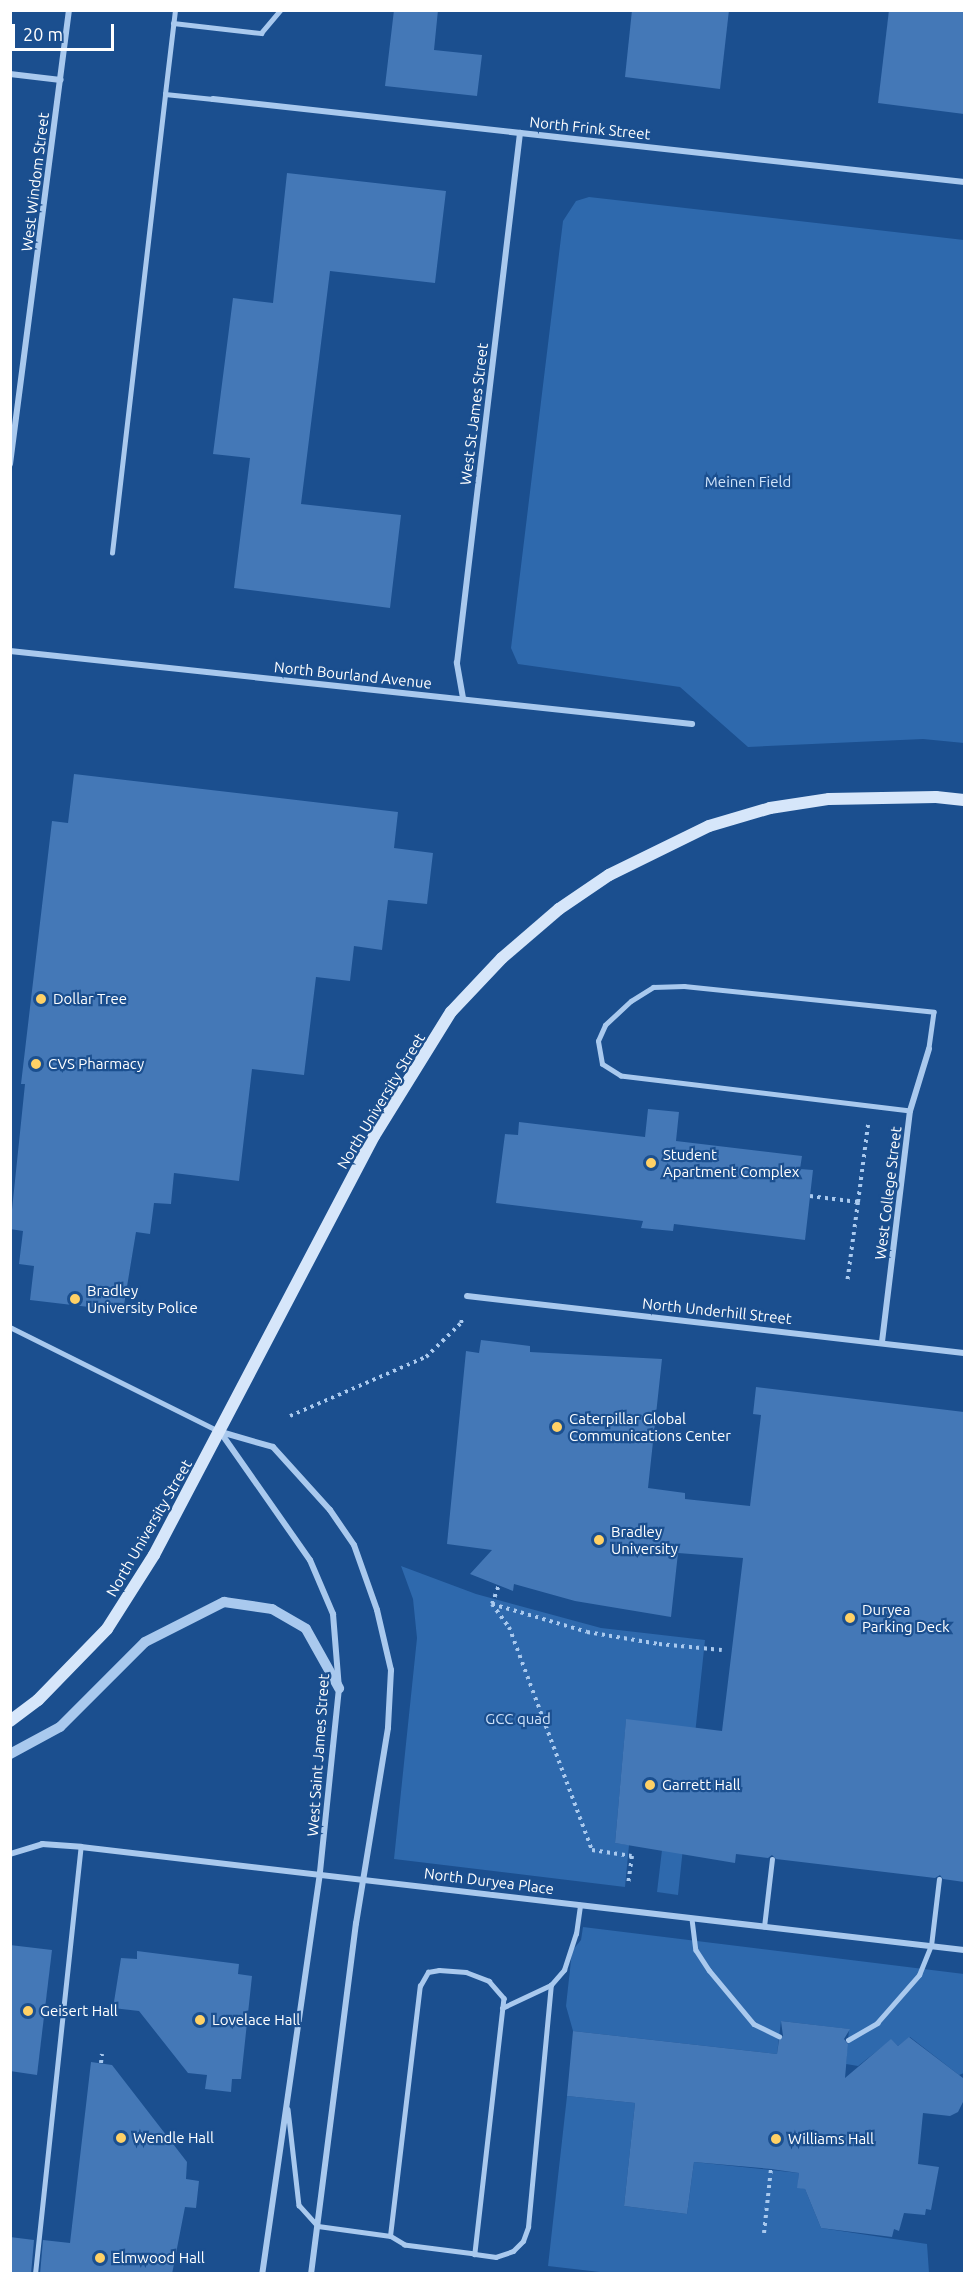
<!DOCTYPE html>
<style>
body{margin:0}
#map{position:relative;width:975px;height:2284px;overflow:hidden;background:#1b4f8f;font-family:Ubuntu,sans-serif}
div>[style]{position:absolute}
.green>*{inset:0;background:#2e69ad}
.building>*{inset:0;background:#4478b7}
.path>*{height:4px;margin-top:-2px;transform-origin:0;background:repeating-linear-gradient(90deg,#a9c9ee 0 3px,transparent 0 7.5px)}
.service>*{height:4.5px;margin:-2.25px;padding:0 2.25px;transform-origin:2.25px;border-radius:2.25px;background:#a9c9ee}
.minor>*{height:6px;margin:-3px;padding:0 3px;transform-origin:3px;border-radius:3px;background:#a9c9ee}
.tertiary>*{height:10px;margin:-5px;padding:0 5px;transform-origin:5px;border-radius:5px;background:#a9c9ee}
.secondary>*{height:12px;margin:-6px;padding:0 6px;transform-origin:6px;border-radius:6px;background:#d6e6fa}
.dots>*{width:16px;height:16px;translate:-50% -50%;box-sizing:border-box;border:3px solid #1b4f8f;border-radius:50%}
span{translate:-50% -50%;white-space:nowrap;text-align:center;line-height:1.15;-webkit-text-stroke:4.5px #1b4f8f;paint-order:stroke}
.street-label{font-size:15px;color:#fff}
.park-label{font-size:15px;color:#cfe3fa}
.poi-label{font-size:15px;color:#fff}
.left{translate:0 -50%;text-align:left}
.frame{position:absolute;inset:0;border:12px solid #fff;pointer-events:none}
.scale{position:absolute;left:12px;top:24px;width:102px;height:27px;box-sizing:border-box;border:3px solid #fff;border-top:0;padding-left:8px;font-size:18px;line-height:21px;white-space:nowrap;color:#fff;-webkit-text-stroke:4px #1b4f8f;paint-order:stroke}
</style>
<div id="map">
<div class="green">
<i style="clip-path:polygon(589px 197px,964px 240px,964px 743px,923px 739px,748px 747px,680px 687px,518px 664px,511px 648px,563px 221px,576px 201px)"></i>
<i style="clip-path:polygon(401px 1566px,476px 1594px,601px 1628px,705px 1640px,678px 1895px,657px 1892px,662px 1850px,626px 1720px,615px 1843px,629px 1845px,625px 1887px,394px 1859px,417px 1638px,413px 1599px)"></i>
<i style="clip-path:polygon(583px 1927px,964px 1974px,964px 2073px,959px 2075px,910px 2037px,898px 2046px,891px 2040px,858px 2066px,846px 2064px,849px 2029px,781px 2021px,777px 2054px,573px 2031px,566px 2006px,572px 1951px,581px 1940px)"></i>
<i style="clip-path:polygon(567px 2096px,635px 2103px,624px 2206px,687px 2214px,694px 2162px,799px 2173px,798px 2187px,805px 2189px,821px 2228px,927px 2244px,929px 2273px,617px 2274px,548px 2266px)"></i>
</div>
<div class="building">
<i style="clip-path:polygon(394px 10px,438px 10px,434px 50px,482px 55px,477px 96px,385px 86px)"></i>
<i style="clip-path:polygon(632px 10px,729px 10px,720px 89px,625px 77px)"></i>
<i style="clip-path:polygon(889px 10px,964px 10px,964px 114px,878px 103px)"></i>
<i style="clip-path:polygon(287px 173px,446px 191px,435px 283px,330px 271px,301px 504px,401px 515px,390px 608px,234px 588px,250px 458px,213px 454px,233px 298px,273px 303px)"></i>
<i style="clip-path:polygon(74px 774px,398px 812px,394px 848px,433px 853px,427px 904px,388px 900px,382px 950px,354px 946px,350px 981px,316px 977px,304px 1075px,252px 1069px,239px 1181px,174px 1173px,171px 1204px,154px 1203px,150px 1234px,136px 1232px,123px 1311px,30px 1300px,34px 1266px,19px 1264px,23px 1231px,10px 1229px,25px 1084px,21px 1084px,52px 821px,68px 823px)"></i>
<i style="clip-path:polygon(648px 1109px,679px 1112px,676px 1141px,802px 1156px,800px 1169px,813px 1170px,805px 1240px,674px 1224px,673px 1231px,641px 1228px,643px 1221px,496px 1203px,505px 1134px,518px 1135px,519px 1122px,645px 1137px)"></i>
<i style="clip-path:polygon(481px 1340px,530px 1346px,530px 1352px,662px 1359px,648px 1488px,685px 1493px,685px 1499px,750px 1506px,761px 1415px,753px 1414px,756px 1387px,964px 1412px,964px 1882px,943px 1879px,940px 1875px,935px 1878px,776px 1859px,772px 1855px,768px 1858px,736px 1854px,735px 1863px,615px 1843px,626px 1719px,722px 1731px,743px 1558px,678px 1553px,671px 1617px,575px 1601px,514px 1584px,513px 1591px,470px 1574px,492px 1550px,447px 1544px,466px 1351px,479px 1353px)"></i>
<i style="clip-path:polygon(10px 1945px,52px 1950px,37px 2075px,10px 2071px)"></i>
<i style="clip-path:polygon(137px 1951px,239px 1964px,238px 1974px,252px 1976px,241px 2079px,232px 2079px,231px 2092px,205px 2089px,207px 2075px,188px 2073px,139px 2011px,113px 2008px,121px 1958px,137px 1959px)"></i>
<i style="clip-path:polygon(781px 2021px,850px 2029px,844px 2039px,848px 2044px,845px 2078px,891px 2039px,898px 2046px,909px 2037px,963px 2078px,963px 2102px,958px 2112px,950px 2116px,923px 2113px,918px 2164px,939px 2167px,931px 2210px,926px 2209px,925px 2215px,904px 2213px,899px 2231px,894px 2229px,892px 2237px,821px 2228px,805px 2189px,797px 2188px,799px 2173px,771px 2169px,694px 2162px,687px 2214px,624px 2206px,635px 2103px,567px 2096px,573px 2031px,777px 2054px,779px 2040px,783px 2036px)"></i>
<i style="clip-path:polygon(91px 2062px,112px 2065px,187px 2162px,186px 2179px,199px 2181px,196px 2208px,185px 2207px,172px 2274px,40px 2274px,43px 2240px,70px 2243px)"></i>
<i style="clip-path:polygon(10px 2237px,34px 2240px,31px 2274px,10px 2274px)"></i>
</div>
<div class="path">
<i style="left:810px;top:1196px;width:48px;rotate:7.1deg"></i>
<i style="left:858px;top:1202px;width:82px;rotate:97.7deg"></i>
<i style="left:858px;top:1202px;width:78px;rotate:-82.6deg"></i>
<i style="left:290px;top:1416px;width:148px;rotate:-23.5deg"></i>
<i style="left:426px;top:1357px;width:49px;rotate:-44.2deg"></i>
<i style="left:461px;top:1323px;width:7px;rotate:-74deg"></i>
<i style="left:492px;top:1604px;width:29px;rotate:54deg"></i>
<i style="left:509px;top:1627px;width:238px;rotate:69.6deg"></i>
<i style="left:592px;top:1850px;width:40px;rotate:8.5deg"></i>
<i style="left:632px;top:1856px;width:27px;rotate:98deg"></i>
<i style="left:492px;top:1604px;width:99px;rotate:16.4deg"></i>
<i style="left:587px;top:1632px;width:73px;rotate:9.5deg"></i>
<i style="left:659px;top:1644px;width:63px;rotate:5.4deg"></i>
<i style="left:492px;top:1604px;width:20px;rotate:-70deg"></i>
<i style="left:101px;top:2063px;width:9px;rotate:-84deg"></i>
<i style="left:764px;top:2233px;width:64px;rotate:-83.8deg"></i>
</div>
<div class="service">
<i style="left:173px;top:23px;width:89px;rotate:6.5deg"></i>
<i style="left:261px;top:33px;width:30px;rotate:-50deg"></i>
<i style="left:165px;top:94px;width:85px;rotate:-83.2deg"></i>
<i style="left:112px;top:553px;width:462px;rotate:-83.4deg"></i>
<i style="left:165px;top:94px;width:48px;rotate:5.9deg"></i>
<i style="left:910px;top:1111px;width:291px;rotate:-173.1deg"></i>
<i style="left:621px;top:1076px;width:22px;rotate:-148deg"></i>
<i style="left:602px;top:1064px;width:23px;rotate:-100deg"></i>
<i style="left:598px;top:1041px;width:17px;rotate:-66deg"></i>
<i style="left:605px;top:1025px;width:35px;rotate:-43deg"></i>
<i style="left:631px;top:1001px;width:26px;rotate:-32deg"></i>
<i style="left:653px;top:987px;width:31px;rotate:-2deg"></i>
<i style="left:684px;top:986px;width:251px;rotate:5.9deg"></i>
<i style="left:934px;top:1012px;width:37px;rotate:98deg"></i>
<i style="left:10px;top:1327px;width:231px;rotate:26.5deg"></i>
<i style="left:692px;top:1919px;width:31px;rotate:83deg"></i>
<i style="left:696px;top:1950px;width:24px;rotate:57deg"></i>
<i style="left:709px;top:1970px;width:70px;rotate:50.2deg"></i>
<i style="left:754px;top:2024px;width:28px;rotate:26deg"></i>
<i style="left:764px;top:1927px;width:68px;rotate:-83.3deg"></i>
<i style="left:439px;top:1970px;width:27px;rotate:4deg"></i>
<i style="left:466px;top:1972px;width:25px;rotate:21deg"></i>
<i style="left:489px;top:1981px;width:23px;rotate:49deg"></i>
<i style="left:504px;top:1998px;width:258px;rotate:96.5deg"></i>
<i style="left:475px;top:2254px;width:71px;rotate:-172.7deg"></i>
<i style="left:405px;top:2245px;width:17px;rotate:-149deg"></i>
<i style="left:390px;top:2236px;width:252px;rotate:-83.2deg"></i>
<i style="left:420px;top:1986px;width:16px;rotate:-60deg"></i>
<i style="left:428px;top:1972px;width:11px;rotate:-10deg"></i>
<i style="left:502px;top:2008px;width:54px;rotate:-25.1deg"></i>
<i style="left:551px;top:1985px;width:20px;rotate:-49deg"></i>
<i style="left:564px;top:1970px;width:38px;rotate:-72deg"></i>
<i style="left:576px;top:1934px;width:29px;rotate:-82deg"></i>
<i style="left:848px;top:2040px;width:34px;rotate:-30deg"></i>
<i style="left:877px;top:2023px;width:64px;rotate:-48.8deg"></i>
<i style="left:919px;top:1975px;width:31px;rotate:-68deg"></i>
<i style="left:931px;top:1946px;width:67px;rotate:-83.2deg"></i>
<i style="left:288px;top:2109px;width:97px;rotate:83.5deg"></i>
<i style="left:299px;top:2205px;width:28px;rotate:48deg"></i>
<i style="left:318px;top:2226px;width:73px;rotate:7.9deg"></i>
<i style="left:475px;top:2254px;width:21px;rotate:8deg"></i>
<i style="left:496px;top:2257px;width:18px;rotate:-19deg"></i>
<i style="left:513px;top:2251px;width:14px;rotate:-45deg"></i>
<i style="left:523px;top:2241px;width:15px;rotate:-70deg"></i>
<i style="left:528px;top:2227px;width:243px;rotate:-84.6deg"></i>
<i style="left:35px;top:2274px;width:429px;rotate:-83.9deg"></i>
</div>
<div class="minor">
<i style="left:10px;top:74px;width:51px;rotate:6.7deg"></i>
<i style="left:213px;top:99px;width:756px;rotate:6.31deg"></i>
<i style="left:10px;top:464px;width:458px;rotate:-82.6deg"></i>
<i style="left:10px;top:651px;width:686px;rotate:6.11deg"></i>
<i style="left:463px;top:698px;width:36px;rotate:-100deg"></i>
<i style="left:457px;top:663px;width:534px;rotate:-83.22deg"></i>
<i style="left:467px;top:1296px;width:500px;rotate:6.54deg"></i>
<i style="left:882px;top:1342px;width:233px;rotate:-83.1deg"></i>
<i style="left:910px;top:1111px;width:65px;rotate:-73deg"></i>
<i style="left:221px;top:1432px;width:54px;rotate:16.1deg"></i>
<i style="left:273px;top:1447px;width:85px;rotate:47.9deg"></i>
<i style="left:330px;top:1510px;width:42px;rotate:55.6deg"></i>
<i style="left:354px;top:1545px;width:69px;rotate:70.5deg"></i>
<i style="left:377px;top:1610px;width:62px;rotate:76.9deg"></i>
<i style="left:391px;top:1670px;width:58px;rotate:93deg"></i>
<i style="left:388px;top:1728px;width:198px;rotate:99.3deg"></i>
<i style="left:356px;top:1923px;width:354px;rotate:97.3deg"></i>
<i style="left:221px;top:1433px;width:155px;rotate:55deg"></i>
<i style="left:310px;top:1560px;width:59px;rotate:66.9deg"></i>
<i style="left:333px;top:1614px;width:74px;rotate:85.4deg"></i>
<i style="left:339px;top:1688px;width:186px;rotate:95.9deg"></i>
<i style="left:320px;top:1873px;width:405px;rotate:98.2deg"></i>
<i style="left:10px;top:1854px;width:34px;rotate:-17deg"></i>
<i style="left:42px;top:1844px;width:39px;rotate:4deg"></i>
<i style="left:81px;top:1847px;width:889px;rotate:6.65deg"></i>
</div>
<div class="tertiary">
<i style="left:10px;top:1754px;width:57px;rotate:-28.4deg"></i>
<i style="left:60px;top:1727px;width:120px;rotate:-45deg"></i>
<i style="left:145px;top:1642px;width:89px;rotate:-26.9deg"></i>
<i style="left:224px;top:1602px;width:49px;rotate:8.3deg"></i>
<i style="left:272px;top:1609px;width:39px;rotate:30deg"></i>
<i style="left:306px;top:1629px;width:68px;rotate:60.8deg"></i>
</div>
<div class="secondary">
<i style="left:10px;top:1721px;width:35px;rotate:-37deg"></i>
<i style="left:38px;top:1700px;width:99px;rotate:-45.8deg"></i>
<i style="left:107px;top:1629px;width:88px;rotate:-57.6deg"></i>
<i style="left:154px;top:1555px;width:473px;rotate:-62.3deg"></i>
<i style="left:374px;top:1136px;width:146px;rotate:-58.2deg"></i>
<i style="left:451px;top:1012px;width:74px;rotate:-46.6deg"></i>
<i style="left:502px;top:958px;width:75px;rotate:-40.7deg"></i>
<i style="left:559px;top:909px;width:60px;rotate:-34.2deg"></i>
<i style="left:609px;top:875px;width:111px;rotate:-26.1deg"></i>
<i style="left:709px;top:826px;width:64px;rotate:-16.4deg"></i>
<i style="left:770px;top:808px;width:60px;rotate:-8.7deg"></i>
<i style="left:829px;top:799px;width:107px;rotate:-1.1deg"></i>
<i style="left:936px;top:797px;width:28px;rotate:6deg"></i>
</div>
<div class="dots">
<i style="left:41px;top:999px;background:#ffd166"></i>
<i style="left:36px;top:1064px;background:#ffd166"></i>
<i style="left:651px;top:1163px;background:#ffd166"></i>
<i style="left:75px;top:1299px;background:#ffd166"></i>
<i style="left:557px;top:1427px;background:#ffd166"></i>
<i style="left:599px;top:1540px;background:#ffd166"></i>
<i style="left:850px;top:1618px;background:#ffd166"></i>
<i style="left:650px;top:1785px;background:#ffd166"></i>
<i style="left:28px;top:2011px;background:#ffd166"></i>
<i style="left:200px;top:2020px;background:#ffd166"></i>
<i style="left:121px;top:2138px;background:#ffd166"></i>
<i style="left:776px;top:2139px;background:#ffd166"></i>
<i style="left:100px;top:2258px;background:#ffd166"></i>
</div>
<div class="street-label">
<span style="left:590px;top:128px;rotate:6deg">North Frink Street</span>
<span style="left:35px;top:182px;rotate:-83deg">West Windom Street</span>
<span style="left:474px;top:414px;rotate:-83deg">West St James Street</span>
<span style="left:353px;top:675px;rotate:6deg">North Bourland Avenue</span>
<span style="left:381px;top:1101px;rotate:-59deg">North University Street</span>
<span style="left:888px;top:1193px;rotate:-83deg">West College Street</span>
<span style="left:717px;top:1311px;rotate:6deg">North Underhill Street</span>
<span style="left:149px;top:1528px;rotate:-60deg">North University Street</span>
<span style="left:318px;top:1755px;rotate:-86deg">West Saint James Street</span>
<span style="left:489px;top:1881px;rotate:7deg">North Duryea Place</span>
</div>
<div class="park-label">
<span style="left:748px;top:482px">Meinen Field</span>
<span style="left:518px;top:1719px">GCC quad</span>
</div>
<div class="poi-label">
<span class="left" style="left:53px;top:999px">Dollar Tree</span>
<span class="left" style="left:48px;top:1064px">CVS Pharmacy</span>
<span class="left" style="left:663px;top:1163px">Student<br>Apartment Complex</span>
<span class="left" style="left:87px;top:1299px">Bradley<br>University Police</span>
<span class="left" style="left:569px;top:1427px">Caterpillar Global<br>Communications Center</span>
<span class="left" style="left:611px;top:1540px">Bradley<br>University</span>
<span class="left" style="left:862px;top:1618px">Duryea<br>Parking Deck</span>
<span class="left" style="left:662px;top:1785px">Garrett Hall</span>
<span class="left" style="left:40px;top:2011px">Geisert Hall</span>
<span class="left" style="left:212px;top:2020px">Lovelace Hall</span>
<span class="left" style="left:133px;top:2138px">Wendle Hall</span>
<span class="left" style="left:788px;top:2139px">Williams Hall</span>
<span class="left" style="left:112px;top:2258px">Elmwood Hall</span>
</div>
<div class="frame"></div>
<div class="scale">20 m</div>
</div>
